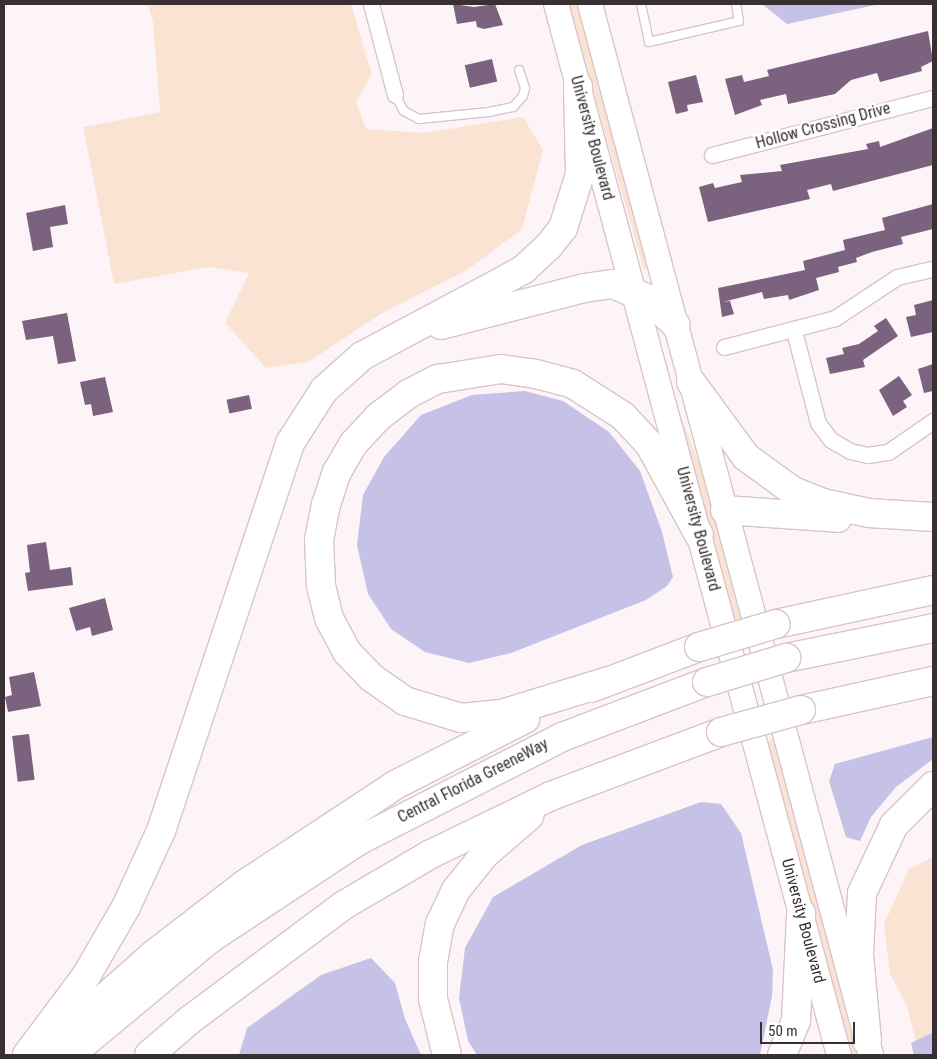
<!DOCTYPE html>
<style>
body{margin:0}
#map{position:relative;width:937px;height:1059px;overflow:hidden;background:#fdf4f7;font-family:"Roboto Condensed",sans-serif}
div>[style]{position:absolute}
.green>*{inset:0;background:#fbe3d3}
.water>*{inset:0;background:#c5c1e7}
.building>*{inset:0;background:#7b627f;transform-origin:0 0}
.roads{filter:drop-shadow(1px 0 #d8c4cb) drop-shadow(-1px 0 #d8c4cb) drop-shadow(0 1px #d8c4cb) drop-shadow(0 -1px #d8c4cb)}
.lane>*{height:8px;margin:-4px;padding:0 4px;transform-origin:4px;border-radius:4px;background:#fff}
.street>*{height:15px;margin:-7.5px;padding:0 7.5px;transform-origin:7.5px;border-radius:7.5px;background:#fff}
.primary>*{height:24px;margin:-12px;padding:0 12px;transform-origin:12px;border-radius:12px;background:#fff}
.highway>*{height:28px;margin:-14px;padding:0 14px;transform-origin:14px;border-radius:14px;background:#fff}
.bridges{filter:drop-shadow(1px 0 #d8c4cb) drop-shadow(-1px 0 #d8c4cb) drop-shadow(0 1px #d8c4cb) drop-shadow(0 -1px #d8c4cb)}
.highway-bridge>*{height:28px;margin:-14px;padding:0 14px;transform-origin:14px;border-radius:14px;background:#fff}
span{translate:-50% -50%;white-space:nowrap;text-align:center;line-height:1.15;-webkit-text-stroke:5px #fff;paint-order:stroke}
.street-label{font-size:16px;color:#383033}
.frame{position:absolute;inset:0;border:5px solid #383033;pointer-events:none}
.scale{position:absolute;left:760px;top:1022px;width:95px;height:22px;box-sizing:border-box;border:2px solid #383033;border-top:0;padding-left:6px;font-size:15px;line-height:18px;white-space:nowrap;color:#383033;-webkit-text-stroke:4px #fff;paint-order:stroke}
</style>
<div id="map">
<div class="green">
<i style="clip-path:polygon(148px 4px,351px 4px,372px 75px,356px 101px,366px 129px,424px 133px,523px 117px,543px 150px,522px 229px,467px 270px,384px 312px,308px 362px,266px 368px,225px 323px,249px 273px,209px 267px,114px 284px,83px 127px,160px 112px,153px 23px)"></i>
<i style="clip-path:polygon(569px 4px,577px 4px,647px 267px,644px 271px)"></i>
<i style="clip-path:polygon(681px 416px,703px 474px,741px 618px,734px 620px)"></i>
<i style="clip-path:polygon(774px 739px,857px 1055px,851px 1055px,767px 741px)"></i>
<i style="clip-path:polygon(933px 857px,933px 1055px,919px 1055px,907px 1006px,890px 974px,884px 924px,909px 869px)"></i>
</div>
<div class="water">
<i style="clip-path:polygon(762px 4px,880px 4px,787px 24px)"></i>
<i style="clip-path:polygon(525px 391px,563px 401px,609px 432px,640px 471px,662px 532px,673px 577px,667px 586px,646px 600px,511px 653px,469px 663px,425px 652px,391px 629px,368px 594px,357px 545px,363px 495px,384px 457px,421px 415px,472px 395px)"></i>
<i style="clip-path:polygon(933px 737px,933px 759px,896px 787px,871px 817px,860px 841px,846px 837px,829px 781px,835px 764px)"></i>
<i style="clip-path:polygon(701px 802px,721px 804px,741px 833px,773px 970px,772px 996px,760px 1055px,477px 1055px,468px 1041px,459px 998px,465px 948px,493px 897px,582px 845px)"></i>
<i style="clip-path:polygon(371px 958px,395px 983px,405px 1019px,421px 1055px,239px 1055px,247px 1028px,321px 975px)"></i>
<i style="clip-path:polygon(932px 1033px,933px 1055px,914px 1055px,911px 1043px)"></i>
</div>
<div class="building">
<i style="clip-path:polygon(453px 4px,474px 7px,495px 4px,503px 25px,484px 29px,477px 27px,476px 21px,457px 24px)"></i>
<i style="clip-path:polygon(928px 31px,933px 61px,921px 67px,922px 71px,880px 82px,877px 73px,851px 80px,835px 94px,788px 104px,786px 94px,760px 100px,762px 105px,735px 115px,725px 79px,742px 75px,744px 82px,769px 76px,767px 70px)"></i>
<i style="left:492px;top:59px;width:23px;height:28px;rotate:77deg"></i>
<i style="clip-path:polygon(696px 75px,703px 102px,687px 105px,688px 111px,676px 114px,668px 82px)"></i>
<i style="clip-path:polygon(933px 128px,933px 165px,833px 191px,831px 184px,807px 190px,810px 199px,708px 222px,699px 187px,713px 183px,715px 188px,742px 182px,740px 175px,782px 171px,780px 165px,868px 149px,866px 144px,879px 141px,880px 147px)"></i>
<i style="clip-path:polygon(933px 204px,933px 229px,901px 237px,903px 244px,872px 252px,856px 258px,857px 262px,838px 267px,839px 272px,816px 278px,819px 290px,789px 300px,788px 295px,764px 299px,762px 292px,723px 302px,730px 301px,734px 314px,722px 317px,718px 288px,805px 270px,803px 261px,845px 250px,843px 240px,885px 230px,882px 218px)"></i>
<i style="clip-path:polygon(65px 205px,68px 224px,50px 227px,53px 247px,33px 251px,26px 213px)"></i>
<i style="clip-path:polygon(933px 300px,933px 332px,911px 337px,906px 317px,916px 315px,914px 305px)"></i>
<i style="clip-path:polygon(67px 313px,76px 361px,58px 364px,53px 336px,26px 340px,22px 321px)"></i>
<i style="clip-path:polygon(886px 318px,898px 336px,863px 360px,865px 367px,830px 374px,826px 358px,844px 354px,842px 348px,859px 344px,878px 331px,874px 326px)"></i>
<i style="clip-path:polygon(933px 364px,933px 391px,924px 393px,918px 369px)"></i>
<i style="clip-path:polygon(899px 376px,912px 395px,903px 401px,907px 407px,893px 416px,879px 390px)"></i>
<i style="clip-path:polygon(105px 377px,113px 412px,93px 416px,91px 404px,85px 405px,80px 382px)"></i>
<i style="left:249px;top:395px;width:14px;height:23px;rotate:78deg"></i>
<i style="clip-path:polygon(46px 542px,50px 570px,71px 567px,73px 585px,28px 591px,25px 573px,30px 572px,27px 545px)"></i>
<i style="clip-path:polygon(105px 598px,113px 630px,92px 636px,90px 627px,76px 631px,69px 608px)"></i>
<i style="clip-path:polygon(34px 672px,41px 706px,8px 712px,5px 697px,12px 695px,9px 677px)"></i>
<i style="left:29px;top:734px;width:46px;height:17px;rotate:83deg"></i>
</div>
<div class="roads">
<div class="lane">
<i style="left:641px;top:4px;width:39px;rotate:78deg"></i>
<i style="left:649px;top:42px;width:92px;rotate:-13.1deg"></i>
<i style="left:739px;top:21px;width:17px;rotate:-100deg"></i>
<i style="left:395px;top:95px;width:18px;rotate:61deg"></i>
<i style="left:404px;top:111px;width:17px;rotate:28deg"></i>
<i style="left:419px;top:119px;width:70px;rotate:-5.7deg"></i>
<i style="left:489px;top:112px;width:25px;rotate:-12deg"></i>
<i style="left:513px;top:107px;width:15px;rotate:-48deg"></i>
<i style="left:523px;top:96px;width:8px;rotate:-76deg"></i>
<i style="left:525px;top:88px;width:19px;rotate:-108deg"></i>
</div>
<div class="street">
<i style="left:371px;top:4px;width:94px;rotate:75.2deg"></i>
<i style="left:712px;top:155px;width:228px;rotate:-14.5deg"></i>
<i style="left:794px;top:331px;width:95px;rotate:75.4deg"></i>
<i style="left:818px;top:423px;width:21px;rotate:53deg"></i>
<i style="left:831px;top:440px;width:22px;rotate:30deg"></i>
<i style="left:850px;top:451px;width:18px;rotate:13deg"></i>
<i style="left:868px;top:455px;width:20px;rotate:-9deg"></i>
<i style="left:888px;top:452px;width:55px;rotate:-34.6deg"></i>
<i style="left:724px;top:347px;width:115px;rotate:-14.6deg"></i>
<i style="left:835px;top:318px;width:74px;rotate:-33.5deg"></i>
<i style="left:897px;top:277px;width:37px;rotate:-13deg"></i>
</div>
<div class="primary">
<i style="left:556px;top:4px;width:1088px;rotate:74.93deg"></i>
<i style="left:590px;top:4px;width:1088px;rotate:75.03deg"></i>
</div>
<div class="highway">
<i style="left:441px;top:325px;width:148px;rotate:-14.5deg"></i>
<i style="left:584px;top:288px;width:29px;rotate:-8deg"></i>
<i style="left:613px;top:284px;width:39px;rotate:23deg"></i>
<i style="left:649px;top:299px;width:37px;rotate:44deg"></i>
<i style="left:691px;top:382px;width:93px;rotate:53.7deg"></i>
<i style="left:746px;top:457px;width:58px;rotate:35.9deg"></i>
<i style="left:793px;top:491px;width:32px;rotate:22deg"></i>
<i style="left:823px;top:503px;width:47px;rotate:12.3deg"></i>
<i style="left:869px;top:513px;width:64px;rotate:3.6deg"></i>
<i style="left:725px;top:510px;width:113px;rotate:4deg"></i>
<i style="left:776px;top:624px;width:161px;rotate:-12.2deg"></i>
<i style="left:786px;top:658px;width:150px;rotate:-11.5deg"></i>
<i style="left:609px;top:681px;width:113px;rotate:163deg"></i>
<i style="left:501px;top:714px;width:40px;rotate:174.3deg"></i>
<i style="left:461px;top:718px;width:59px;rotate:-163.1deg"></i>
<i style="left:405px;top:701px;width:40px;rotate:-145.1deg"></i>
<i style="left:372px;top:678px;width:36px;rotate:-134deg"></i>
<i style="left:347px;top:652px;width:38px;rotate:-118deg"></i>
<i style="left:329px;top:618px;width:34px;rotate:-104deg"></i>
<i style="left:321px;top:585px;width:45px;rotate:-92.5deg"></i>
<i style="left:319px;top:540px;width:36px;rotate:-79deg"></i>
<i style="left:326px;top:505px;width:35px;rotate:-72deg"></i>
<i style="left:337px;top:472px;width:34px;rotate:-60deg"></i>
<i style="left:354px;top:443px;width:35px;rotate:-47deg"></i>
<i style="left:378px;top:417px;width:38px;rotate:-37deg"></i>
<i style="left:408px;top:394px;width:34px;rotate:-27deg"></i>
<i style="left:438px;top:379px;width:64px;rotate:-9deg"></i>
<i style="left:501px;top:369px;width:35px;rotate:8deg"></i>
<i style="left:536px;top:374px;width:38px;rotate:15deg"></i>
<i style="left:573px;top:384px;width:59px;rotate:32.6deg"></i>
<i style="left:623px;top:416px;width:40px;rotate:47deg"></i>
<i style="left:650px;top:445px;width:102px;rotate:61.4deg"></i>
<i style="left:591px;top:688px;width:116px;rotate:-20.8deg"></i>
<i style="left:801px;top:710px;width:135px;rotate:-12.4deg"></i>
<i style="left:867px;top:1041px;width:87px;rotate:-95.3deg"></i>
<i style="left:859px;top:954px;width:61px;rotate:-87.2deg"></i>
<i style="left:862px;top:893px;width:75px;rotate:-64.8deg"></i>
<i style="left:894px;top:825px;width:55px;rotate:-45deg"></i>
<i style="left:76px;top:1050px;width:175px;rotate:-39.7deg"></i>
<i style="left:211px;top:938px;width:176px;rotate:-33.4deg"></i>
<i style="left:358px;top:841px;width:229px;rotate:-27deg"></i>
<i style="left:562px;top:737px;width:155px;rotate:-20.8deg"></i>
<i style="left:27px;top:1055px;width:99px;rotate:-53.2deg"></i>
<i style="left:86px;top:976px;width:80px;rotate:-59.9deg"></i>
<i style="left:126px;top:907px;width:84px;rotate:-65.3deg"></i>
<i style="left:161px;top:831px;width:409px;rotate:-71.6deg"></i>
<i style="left:290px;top:443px;width:63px;rotate:-57.3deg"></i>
<i style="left:324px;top:390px;width:51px;rotate:-41.8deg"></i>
<i style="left:362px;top:356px;width:155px;rotate:-28.1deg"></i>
<i style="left:499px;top:283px;width:29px;rotate:-29deg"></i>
<i style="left:524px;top:269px;width:33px;rotate:-43deg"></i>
<i style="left:548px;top:247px;width:24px;rotate:-52deg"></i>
<i style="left:563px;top:228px;width:57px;rotate:-72.5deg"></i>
<i style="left:580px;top:174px;width:88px;rotate:-91.3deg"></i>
<i style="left:49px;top:1055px;width:62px;rotate:-47deg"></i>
<i style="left:91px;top:1010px;width:84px;rotate:-41.6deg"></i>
<i style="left:154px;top:954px;width:115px;rotate:-37.6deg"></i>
<i style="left:245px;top:884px;width:180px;rotate:-33.4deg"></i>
<i style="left:395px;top:785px;width:146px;rotate:-26.9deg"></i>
<i style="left:149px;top:1055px;width:55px;rotate:-40.6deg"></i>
<i style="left:191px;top:1019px;width:191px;rotate:-36.7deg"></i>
<i style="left:344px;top:905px;width:101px;rotate:-30.4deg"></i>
<i style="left:431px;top:854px;width:133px;rotate:-25.8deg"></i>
<i style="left:551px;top:796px;width:182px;rotate:-20.6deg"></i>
<i style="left:447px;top:1055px;width:58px;rotate:-104deg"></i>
<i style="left:433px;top:999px;width:37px;rotate:-90deg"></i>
<i style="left:433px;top:962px;width:39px;rotate:-80deg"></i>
<i style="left:440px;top:924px;width:38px;rotate:-65deg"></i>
<i style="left:456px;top:890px;width:45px;rotate:-51.3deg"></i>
<i style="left:484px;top:855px;width:60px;rotate:-40.9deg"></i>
<i style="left:782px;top:1055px;width:37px;rotate:-68deg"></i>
<i style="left:796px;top:1021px;width:108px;rotate:-87.3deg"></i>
</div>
</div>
<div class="bridges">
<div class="highway-bridge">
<i style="left:699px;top:647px;width:80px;rotate:-16.6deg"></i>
<i style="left:707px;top:682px;width:83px;rotate:-16.9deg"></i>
<i style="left:721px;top:732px;width:83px;rotate:-15.4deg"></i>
</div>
</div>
<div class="street-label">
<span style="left:823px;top:126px;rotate:-15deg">Hollow Crossing Drive</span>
<span style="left:592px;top:138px;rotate:75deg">University Boulevard</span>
<span style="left:698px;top:529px;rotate:75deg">University Boulevard</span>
<span style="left:473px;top:781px;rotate:-27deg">Central Florida GreeneWay</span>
<span style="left:803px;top:921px;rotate:75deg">University Boulevard</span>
</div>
<div class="frame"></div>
<div class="scale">50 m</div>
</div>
